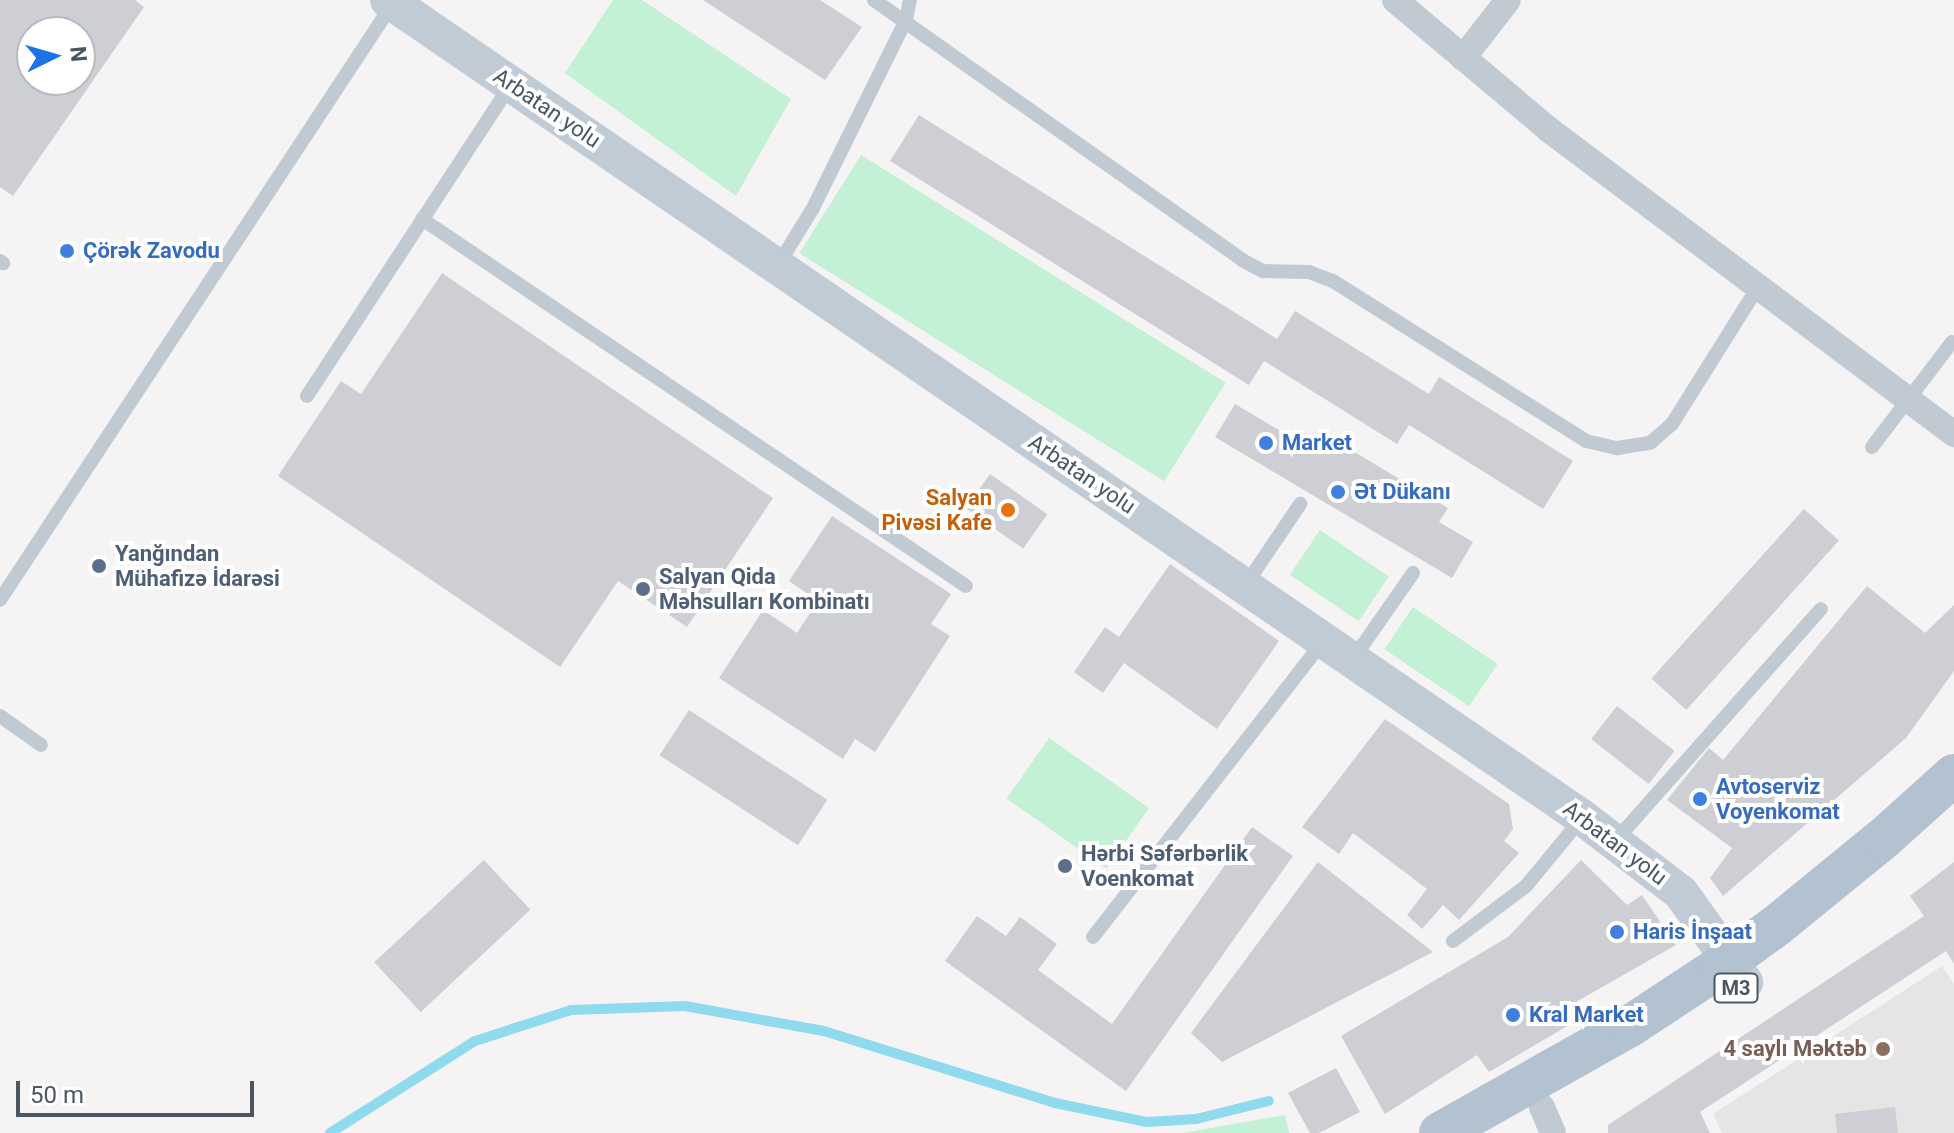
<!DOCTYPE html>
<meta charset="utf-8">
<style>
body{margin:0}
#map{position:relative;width:1954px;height:1133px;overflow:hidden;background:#f5f3f3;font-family:Roboto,sans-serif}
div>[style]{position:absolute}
.education>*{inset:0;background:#e6e4e5}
.green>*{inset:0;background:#c3f1d5;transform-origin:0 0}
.stream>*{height:10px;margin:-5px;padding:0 5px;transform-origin:5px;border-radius:5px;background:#90daee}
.building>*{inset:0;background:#cdcfd5;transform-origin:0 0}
.service>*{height:14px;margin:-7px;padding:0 7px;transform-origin:7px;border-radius:7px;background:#c1cad2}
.minor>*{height:26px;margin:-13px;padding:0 13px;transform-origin:13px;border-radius:13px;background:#c1cad2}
.secondary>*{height:36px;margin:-18px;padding:0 18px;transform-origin:18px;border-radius:18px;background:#c1cbd6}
.primary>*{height:42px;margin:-21px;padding:0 21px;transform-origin:21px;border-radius:21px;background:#b3c2d1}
.dots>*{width:22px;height:22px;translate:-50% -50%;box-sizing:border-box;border:4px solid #fff;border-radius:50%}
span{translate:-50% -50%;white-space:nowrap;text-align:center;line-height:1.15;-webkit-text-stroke:8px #fff;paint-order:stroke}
.shield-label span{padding:2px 6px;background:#fff;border:2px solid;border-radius:6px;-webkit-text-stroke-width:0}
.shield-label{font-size:20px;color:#4a5661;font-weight:700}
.street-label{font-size:22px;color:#4a5661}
.shop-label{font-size:22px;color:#366cbe;font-weight:700}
.left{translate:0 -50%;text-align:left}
.food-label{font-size:22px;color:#c56008;font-weight:700}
.right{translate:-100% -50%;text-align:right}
.service-label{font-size:22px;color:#4e5e75;font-weight:700}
.education-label{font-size:22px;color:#785e54;font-weight:700}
.north{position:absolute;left:16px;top:16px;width:80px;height:80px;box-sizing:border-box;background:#fff;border:2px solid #b7bbc0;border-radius:50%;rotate:85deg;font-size:22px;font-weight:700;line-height:32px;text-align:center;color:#4a5661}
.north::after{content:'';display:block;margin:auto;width:28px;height:36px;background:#1a73e8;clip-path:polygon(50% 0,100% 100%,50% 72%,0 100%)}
.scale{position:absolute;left:16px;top:1081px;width:238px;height:36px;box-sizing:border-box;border:4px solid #4a5661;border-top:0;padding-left:10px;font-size:24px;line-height:28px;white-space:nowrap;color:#4a5661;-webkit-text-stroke:6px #fff;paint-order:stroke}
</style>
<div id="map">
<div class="education">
<i style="clip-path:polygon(1942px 966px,1954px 984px,1954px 1133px,1722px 1133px,1713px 1114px)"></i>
</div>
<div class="green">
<i style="clip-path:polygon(613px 0,642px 0,791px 99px,736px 196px,565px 73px)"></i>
<i style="left:861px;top:155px;width:430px;height:116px;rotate:32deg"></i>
<i style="left:1320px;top:530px;width:83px;height:54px;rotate:34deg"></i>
<i style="left:1413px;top:607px;width:102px;height:51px;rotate:34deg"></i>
<i style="left:1049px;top:738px;width:122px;height:74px;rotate:35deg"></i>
<i style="clip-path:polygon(1285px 1115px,1289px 1133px,1182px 1133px)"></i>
</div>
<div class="stream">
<i style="left:330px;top:1133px;width:172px;rotate:-32.4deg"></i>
<i style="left:475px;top:1041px;width:101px;rotate:-17.9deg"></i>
<i style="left:571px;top:1010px;width:114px;rotate:-2deg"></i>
<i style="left:685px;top:1006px;width:141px;rotate:10.2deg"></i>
<i style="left:824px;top:1031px;width:242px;rotate:17.3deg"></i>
<i style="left:1055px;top:1103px;width:94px;rotate:11.7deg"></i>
<i style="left:1147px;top:1122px;width:49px;rotate:-3.5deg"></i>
<i style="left:1196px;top:1119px;width:75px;rotate:-13.9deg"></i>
</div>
<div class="building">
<i style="clip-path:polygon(evenodd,0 0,135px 0,144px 7px,13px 196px,0 187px,0 0,32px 32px,80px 32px,80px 80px,32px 80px,32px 32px)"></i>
<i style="clip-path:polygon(703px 0,820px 0,862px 27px,825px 80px)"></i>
<i style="clip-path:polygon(919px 115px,1277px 339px,1295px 311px,1429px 394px,1439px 377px,1573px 461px,1543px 509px,1409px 425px,1397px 444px,1264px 361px,1249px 385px,890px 161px)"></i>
<i style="clip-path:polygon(442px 273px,773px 498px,687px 627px,618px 581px,560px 667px,278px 476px,341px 381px,361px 394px)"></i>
<i style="clip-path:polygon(1235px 404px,1316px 452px,1326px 435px,1448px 508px,1439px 522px,1473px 542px,1452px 578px,1215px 437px)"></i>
<i style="left:990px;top:474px;width:70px;height:42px;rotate:35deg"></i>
<i style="left:1804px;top:509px;width:47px;height:228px;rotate:42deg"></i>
<i style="clip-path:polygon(832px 516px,951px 594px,931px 624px,950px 636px,875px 752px,855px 739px,843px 759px,719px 678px,763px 610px,797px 633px,818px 601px,789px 581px)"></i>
<i style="clip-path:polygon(1170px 564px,1279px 641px,1217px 729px,1124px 663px,1103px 693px,1074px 672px,1105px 627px,1119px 637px)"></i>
<i style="clip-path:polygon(1867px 586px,1925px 633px,1954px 605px,1954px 671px,1906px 738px,1723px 896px,1710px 878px,1732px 848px,1667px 800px,1709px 748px,1723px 760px)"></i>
<i style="left:1617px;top:706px;width:73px;height:42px;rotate:38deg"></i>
<i style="left:689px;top:710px;width:165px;height:54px;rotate:33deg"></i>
<i style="clip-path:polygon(1385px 719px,1509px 804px,1513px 829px,1504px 841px,1519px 853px,1459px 920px,1443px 905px,1422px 929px,1407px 915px,1427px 889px,1353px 833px,1339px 854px,1302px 827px)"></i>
<i style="clip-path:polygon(1252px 827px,1293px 856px,1126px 1091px,945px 961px,977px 916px,1006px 936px,1020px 917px,1057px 944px,1038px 970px,1112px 1024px)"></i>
<i style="left:484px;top:860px;width:68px;height:150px;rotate:47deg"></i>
<i style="clip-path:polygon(1581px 860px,1627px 905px,1642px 895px,1676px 945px,1569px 1006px,1576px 1021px,1489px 1072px,1477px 1055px,1385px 1114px,1341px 1036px,1508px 937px)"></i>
<i style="clip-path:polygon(1318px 862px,1433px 952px,1222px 1062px,1191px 1033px)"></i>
<i style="clip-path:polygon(1954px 862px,1954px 964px,1946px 951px,1700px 1112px,1710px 1133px,1608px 1133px,1608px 1125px,1924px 916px,1910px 896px)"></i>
<i style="clip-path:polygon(1336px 1068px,1360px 1112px,1319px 1133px,1310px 1133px,1288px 1093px)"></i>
<i style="clip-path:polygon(1895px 1107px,1898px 1133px,1837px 1133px,1835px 1114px)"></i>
</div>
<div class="service">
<i style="left:874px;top:0;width:451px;rotate:35.2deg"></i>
<i style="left:1242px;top:260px;width:24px;rotate:28deg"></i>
<i style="left:1263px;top:271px;width:46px;rotate:1.2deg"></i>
<i style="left:1309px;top:272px;width:26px;rotate:21deg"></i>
<i style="left:1333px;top:281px;width:299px;rotate:32.3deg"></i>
<i style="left:1586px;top:441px;width:32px;rotate:13deg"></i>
<i style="left:1617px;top:448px;width:33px;rotate:-9deg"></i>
<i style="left:1650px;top:443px;width:29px;rotate:-41deg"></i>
<i style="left:1672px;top:424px;width:162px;rotate:-57.9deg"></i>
<i style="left:422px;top:219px;width:656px;rotate:34deg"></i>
<i style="left:0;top:261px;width:4px;rotate:34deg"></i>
<i style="left:778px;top:265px;width:67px;rotate:-58.4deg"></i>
<i style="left:813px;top:208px;width:210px;rotate:-63.7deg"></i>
<i style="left:906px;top:20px;width:20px;rotate:-79deg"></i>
<i style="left:307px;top:396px;width:373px;rotate:-56.8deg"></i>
<i style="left:1872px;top:447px;width:132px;rotate:-52.7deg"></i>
<i style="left:1245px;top:586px;width:99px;rotate:-56.1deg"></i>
<i style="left:0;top:600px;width:715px;rotate:-56.64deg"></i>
<i style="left:1353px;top:659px;width:105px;rotate:-55.1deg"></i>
<i style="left:0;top:716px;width:50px;rotate:35.3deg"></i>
<i style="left:1615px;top:841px;width:310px;rotate:-48.4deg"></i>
<i style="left:1093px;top:937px;width:376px;rotate:-52.1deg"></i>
<i style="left:1453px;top:941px;width:91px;rotate:-37deg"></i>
<i style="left:1526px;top:886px;width:88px;rotate:-50.5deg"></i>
</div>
<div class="minor">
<i style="left:1395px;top:0;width:200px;rotate:40.1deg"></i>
<i style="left:1548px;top:129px;width:508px;rotate:36.92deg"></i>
<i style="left:1463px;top:58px;width:73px;rotate:-52.2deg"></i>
<i style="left:1542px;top:1107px;width:28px;rotate:67deg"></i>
</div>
<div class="secondary">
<i style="left:388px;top:0;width:1448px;rotate:34.39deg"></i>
<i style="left:1583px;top:818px;width:123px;rotate:37.4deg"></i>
<i style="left:1681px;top:893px;width:110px;rotate:54.3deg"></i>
</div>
<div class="primary">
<i style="left:1440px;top:1133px;width:218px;rotate:-29.4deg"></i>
<i style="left:1630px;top:1026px;width:105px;rotate:-33.4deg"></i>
<i style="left:1718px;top:968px;width:72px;rotate:-35.9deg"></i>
<i style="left:1776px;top:926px;width:139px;rotate:-39.2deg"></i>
<i style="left:1884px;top:838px;width:94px;rotate:-42deg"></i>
</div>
<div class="dots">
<i style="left:67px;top:251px;background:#3f7fe0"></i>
<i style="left:1266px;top:443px;background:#3f7fe0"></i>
<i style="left:1338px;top:492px;background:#3f7fe0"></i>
<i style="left:1008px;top:510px;background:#e8710a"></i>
<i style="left:99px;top:566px;background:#5c6f8a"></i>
<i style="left:643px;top:589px;background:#5c6f8a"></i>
<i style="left:1700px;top:799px;background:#3f7fe0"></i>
<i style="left:1065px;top:866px;background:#5c6f8a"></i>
<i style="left:1617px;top:932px;background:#3f7fe0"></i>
<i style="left:1513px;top:1015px;background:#3f7fe0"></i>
<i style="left:1883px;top:1049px;background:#8d6e63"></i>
</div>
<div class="shield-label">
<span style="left:1736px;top:988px">M3</span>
</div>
<div class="street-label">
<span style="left:547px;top:108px;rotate:34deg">Arbatan yolu</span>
<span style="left:1082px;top:474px;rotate:34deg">Arbatan yolu</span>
<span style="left:1615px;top:843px;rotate:37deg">Arbatan yolu</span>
</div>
<div class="shop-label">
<span class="left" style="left:83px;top:251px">Çörək Zavodu</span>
<span class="left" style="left:1282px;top:443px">Market</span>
<span class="left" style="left:1354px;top:492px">Ət Dükanı</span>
<span class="left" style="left:1716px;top:799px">Avtoserviz<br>Voyenkomat</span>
<span class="left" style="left:1633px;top:932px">Haris İnşaat</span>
<span class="left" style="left:1529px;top:1015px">Kral Market</span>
</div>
<div class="food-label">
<span class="right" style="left:992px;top:510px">Salyan<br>Pivəsi Kafe</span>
</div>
<div class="service-label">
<span class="left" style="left:115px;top:566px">Yanğından<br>Mühafizə İdarəsi</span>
<span class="left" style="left:659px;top:589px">Salyan Qida<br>Məhsulları Kombinatı</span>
<span class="left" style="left:1081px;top:866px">Hərbi Səfərbərlik<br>Voenkomat</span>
</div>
<div class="education-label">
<span class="right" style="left:1867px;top:1049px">4 saylı Məktəb</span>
</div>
<div class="north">N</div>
<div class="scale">50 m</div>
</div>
